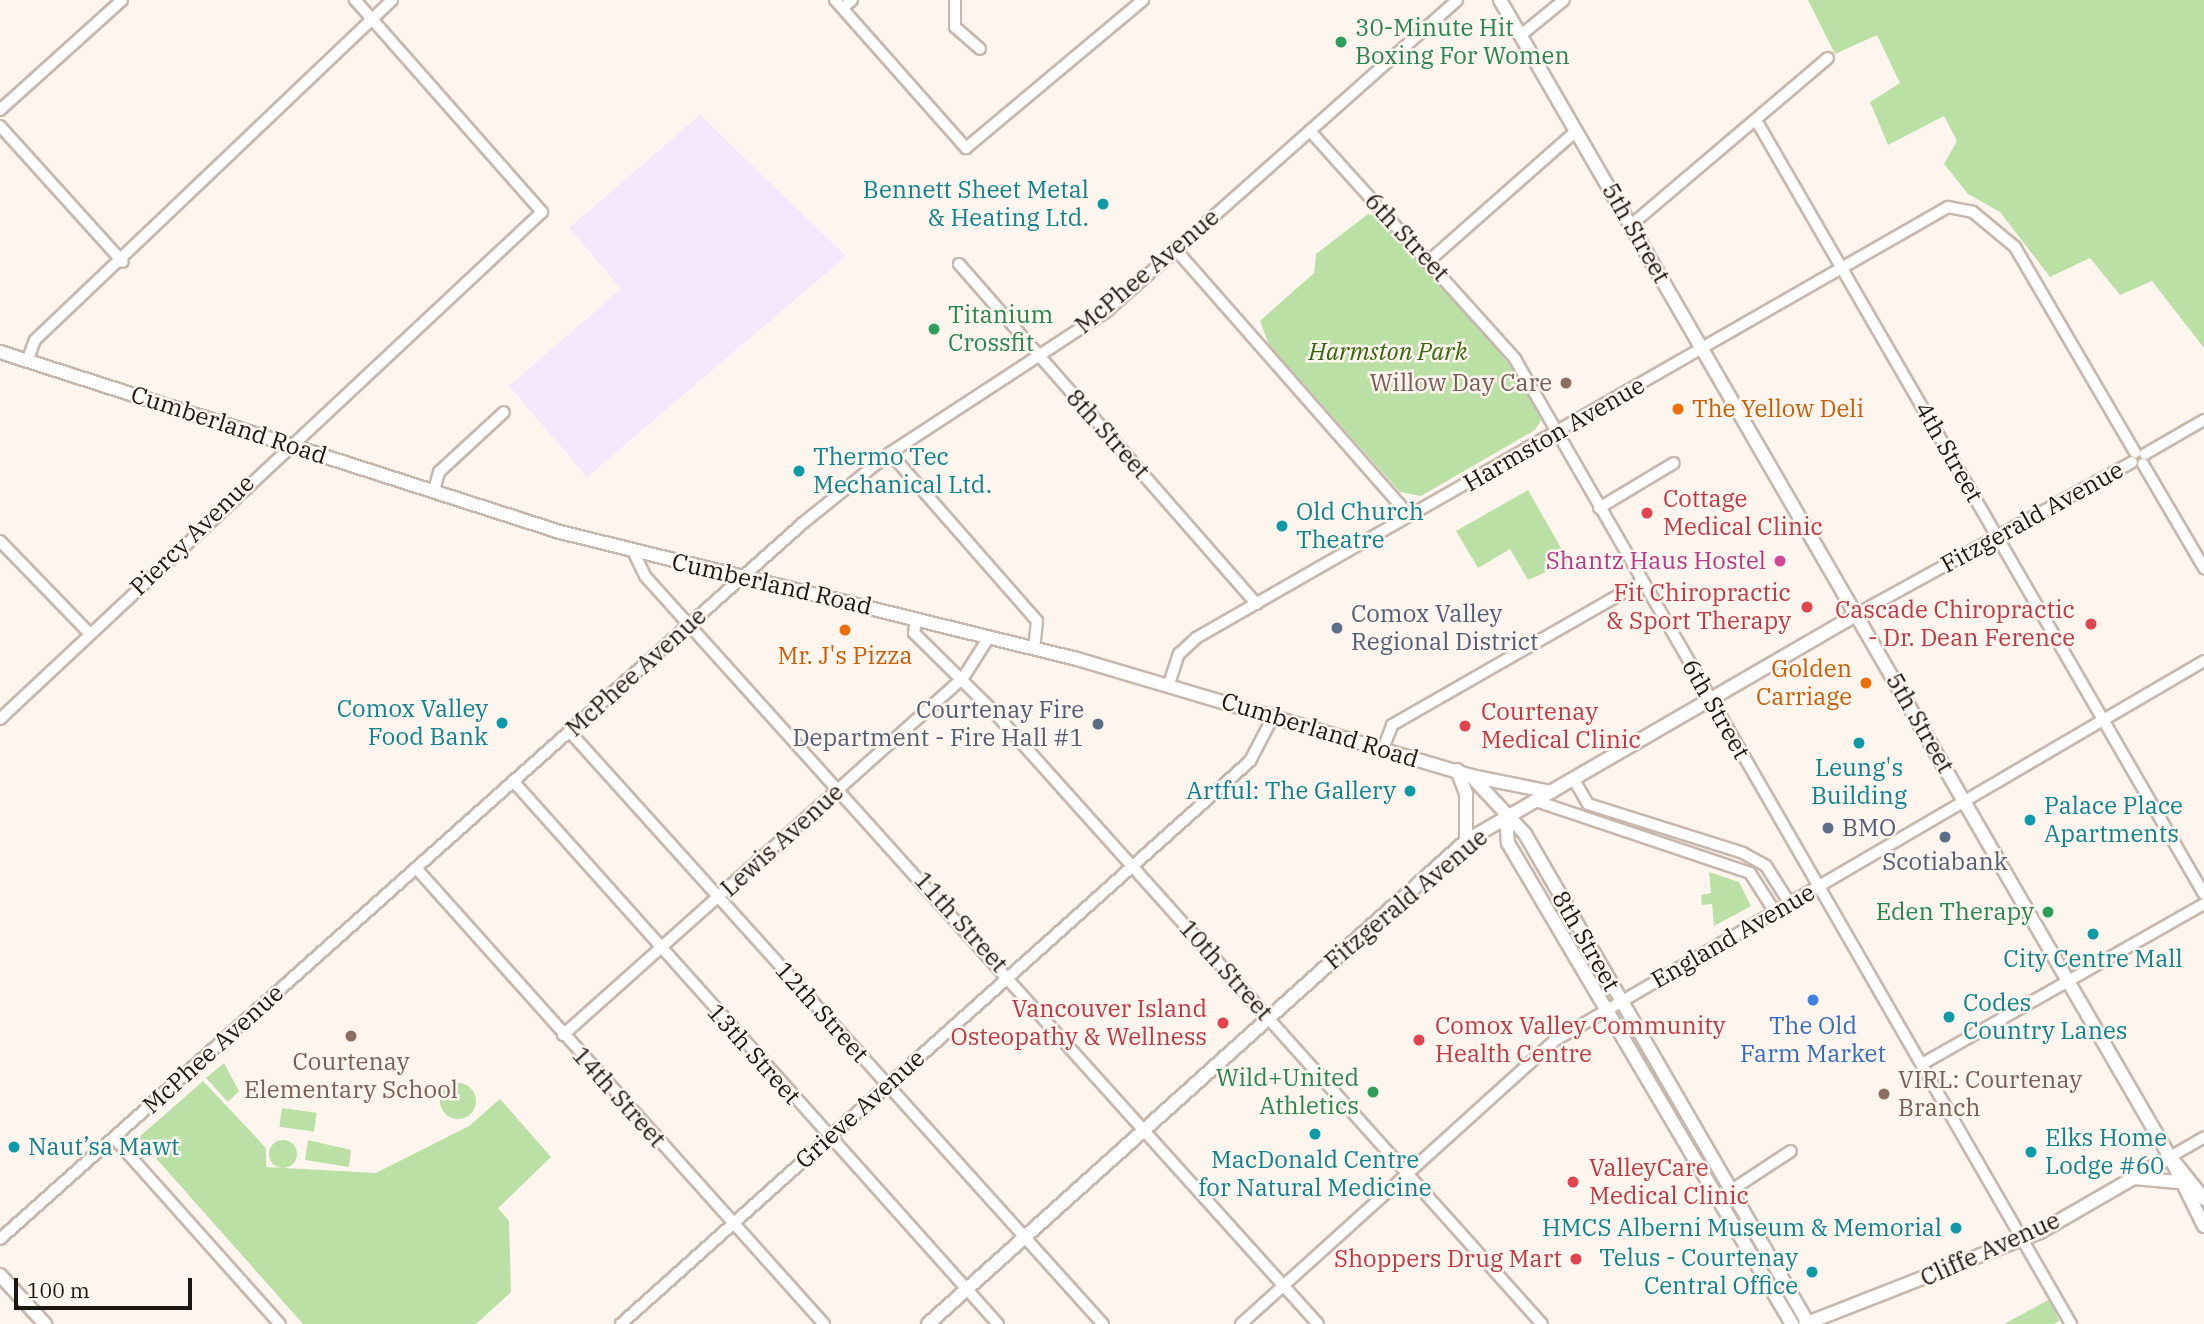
<!DOCTYPE html>
<meta charset="utf-8">
<style>
body{margin:0}
#map{position:relative;width:2204px;height:1324px;overflow:hidden;background:#fff5ef;font-family:"IBM Plex Serif",serif}
div>[style]{position:absolute}
.industrial>*{inset:0;background:#f5e8fc}
.green>*{inset:0;background:#bae0a6;transform-origin:0 0}
.round{border-radius:50%}
.roads{filter:drop-shadow(2px 0 #c7b7ad) drop-shadow(-2px 0 #c7b7ad) drop-shadow(0 2px #c7b7ad) drop-shadow(0 -2px #c7b7ad)}
.minor>*{height:10px;margin:-5px;padding:0 5px;transform-origin:5px;border-radius:5px;background:#fff}
.tertiary>*{height:12px;margin:-6px;padding:0 6px;transform-origin:6px;border-radius:6px;background:#fff}
.secondary>*{height:12px;margin:-6px;padding:0 6px;transform-origin:6px;border-radius:6px;background:#fff}
.dots>*{width:19px;height:19px;translate:-50% -50%;box-sizing:border-box;border:4px solid #fff5ef;border-radius:50%}
span{translate:-50% -50%;white-space:nowrap;text-align:center;line-height:1.15;-webkit-text-stroke:5px #fff5ef;paint-order:stroke}
.leisure-label{font-size:24px;color:#27864d}
.left{translate:0 -50%;text-align:left}
.right{translate:-100% -50%;text-align:right}
.culture-label{font-size:24px;color:#0d838f}
.street-label{font-size:24px;color:#1d1713}
.park-label{font-size:24px;color:#37660e;font-style:italic}
.education-label{font-size:24px;color:#785e54}
.food-label{font-size:24px;color:#c56008}
.health-label{font-size:24px;color:#be3a42}
.hotel-label{font-size:24px;color:#b23c85}
.service-label{font-size:24px;color:#4e5e75}
.shop-label{font-size:24px;color:#366cbe}
.scale{position:absolute;left:14px;top:1278px;width:178px;height:32px;box-sizing:border-box;border:4px solid #1d1713;border-top:0;padding-left:9px;font-size:21px;line-height:24px;white-space:nowrap;color:#1d1713;-webkit-text-stroke:5px #fff5ef;paint-order:stroke}
</style>
<div id="map">
<div class="industrial">
<i style="clip-path:polygon(700px 115px,846px 256px,587px 477px,509px 386px,621px 289px,569px 228px)"></i>
</div>
<div class="green">
<i style="clip-path:polygon(1808px 0,2204px 0,2204px 348px,2152px 281px,2120px 295px,2090px 258px,2050px 277px,2000px 212px,1968px 194px,1944px 164px,1957px 141px,1944px 116px,1888px 145px,1870px 102px,1900px 83px,1877px 35px,1835px 54px)"></i>
<i style="clip-path:polygon(1368px 214px,1382px 218px,1481px 330px,1516px 373px,1541px 420px,1535px 430px,1421px 496px,1400px 492px,1269px 345px,1260px 321px,1314px 273px,1316px 254px)"></i>
<i style="clip-path:polygon(1528px 490px,1569px 562px,1528px 580px,1510px 549px,1478px 568px,1456px 531px)"></i>
<i style="clip-path:polygon(1709px 872px,1739px 882px,1751px 906px,1714px 926px,1712px 904px,1702px 905px,1701px 895px,1711px 893px)"></i>
<i style="clip-path:polygon(224px 1063px,239px 1091px,228px 1102px,206px 1078px)"></i>
<i style="clip-path:polygon(203px 1081px,266px 1148px,266px 1167px,376px 1173px,469px 1126px,500px 1099px,551px 1157px,498px 1208px,509px 1221px,511px 1292px,476px 1324px,303px 1324px,138px 1138px)"></i>
<i class="round" style="left:440px;top:1083px;width:36px;height:36px"></i>
<i style="left:282px;top:1108px;width:35px;height:19px;rotate:8deg"></i>
<i style="clip-path:polygon(308px 1140px,351px 1150px,349px 1167px,305px 1160px)"></i>
<i class="round" style="left:269px;top:1140px;width:28px;height:28px"></i>
<i style="clip-path:polygon(2050px 1299px,2059px 1321px,2054px 1324px,2004px 1324px)"></i>
</div>
<div class="roads">
<div class="minor">
<i style="left:835px;top:0;width:198px;rotate:48.5deg"></i>
<i style="left:966px;top:148px;width:231px;rotate:-39.9deg"></i>
<i style="left:955px;top:0;width:27px;rotate:90deg"></i>
<i style="left:955px;top:27px;width:33px;rotate:41deg"></i>
<i style="left:843px;top:8px;width:12px;rotate:-42deg"></i>
<i style="left:1521px;top:35px;width:55px;rotate:-39.1deg"></i>
<i style="left:0;top:110px;width:164px;rotate:-42deg"></i>
<i style="left:1756px;top:120px;width:894px;rotate:59.94deg"></i>
<i style="left:0;top:126px;width:183px;rotate:47.9deg"></i>
<i style="left:1310px;top:131px;width:307px;rotate:48deg"></i>
<i style="left:1515px;top:359px;width:1114px;rotate:60.05deg"></i>
<i style="left:1631px;top:225px;width:258px;rotate:-40.3deg"></i>
<i style="left:1176px;top:250px;width:353px;rotate:48.7deg"></i>
<i style="left:1431px;top:259px;width:193px;rotate:-41.4deg"></i>
<i style="left:959px;top:264px;width:452px;rotate:48.8deg"></i>
<i style="left:28px;top:359px;width:20px;rotate:-70deg"></i>
<i style="left:35px;top:340px;width:493px;rotate:-43.6deg"></i>
<i style="left:890px;top:453px;width:223px;rotate:48.8deg"></i>
<i style="left:1037px;top:621px;width:27px;rotate:96deg"></i>
<i style="left:2145px;top:454px;width:68px;rotate:-30deg"></i>
<i style="left:2143px;top:464px;width:121px;rotate:59.6deg"></i>
<i style="left:434px;top:490px;width:19px;rotate:-74deg"></i>
<i style="left:439px;top:472px;width:88px;rotate:-42.7deg"></i>
<i style="left:1599px;top:508px;width:87px;rotate:-31deg"></i>
<i style="left:0;top:541px;width:128px;rotate:45.9deg"></i>
<i style="left:634px;top:553px;width:25px;rotate:64deg"></i>
<i style="left:645px;top:576px;width:1006px;rotate:48.02deg"></i>
<i style="left:1857px;top:614px;width:314px;rotate:-28.9deg"></i>
<i style="left:916px;top:619px;width:14px;rotate:98deg"></i>
<i style="left:914px;top:633px;width:112px;rotate:44.6deg"></i>
<i style="left:994px;top:712px;width:821px;rotate:48.16deg"></i>
<i style="left:1169px;top:684px;width:32px;rotate:-72deg"></i>
<i style="left:1179px;top:654px;width:23px;rotate:-43deg"></i>
<i style="left:1196px;top:638px;width:867px;rotate:-29.82deg"></i>
<i style="left:1948px;top:207px;width:25px;rotate:11deg"></i>
<i style="left:1973px;top:212px;width:55px;rotate:39.8deg"></i>
<i style="left:2015px;top:247px;width:238px;rotate:59.7deg"></i>
<i style="left:0;top:719px;width:742px;rotate:-43.09deg"></i>
<i style="left:542px;top:212px;width:283px;rotate:-131.4deg"></i>
<i style="left:569px;top:731px;width:798px;rotate:48deg"></i>
<i style="left:1383px;top:749px;width:26px;rotate:-69deg"></i>
<i style="left:1392px;top:725px;width:289px;rotate:-29.8deg"></i>
<i style="left:1573px;top:778px;width:30px;rotate:60deg"></i>
<i style="left:1588px;top:804px;width:163px;rotate:17.5deg"></i>
<i style="left:1743px;top:853px;width:26px;rotate:29deg"></i>
<i style="left:1766px;top:866px;width:45px;rotate:57.7deg"></i>
<i style="left:513px;top:781px;width:728px;rotate:48.23deg"></i>
<i style="left:1536px;top:801px;width:226px;rotate:18.6deg"></i>
<i style="left:1750px;top:873px;width:46px;rotate:57.3deg"></i>
<i style="left:416px;top:868px;width:612px;rotate:48.18deg"></i>
<i style="left:563px;top:1035px;width:536px;rotate:-41.75deg"></i>
<i style="left:963px;top:678px;width:49px;rotate:-57.6deg"></i>
<i style="left:1924px;top:1063px;width:322px;rotate:-29.6deg"></i>
<i style="left:114px;top:1138px;width:249px;rotate:48.3deg"></i>
<i style="left:2170px;top:1157px;width:39px;rotate:-30deg"></i>
<i style="left:1718px;top:1199px;width:87px;rotate:-33.3deg"></i>
<i style="left:0;top:1239px;width:1076px;rotate:-41.72deg"></i>
<i style="left:803px;top:523px;width:112px;rotate:-38.8deg"></i>
<i style="left:890px;top:453px;width:259px;rotate:-33.2deg"></i>
<i style="left:1107px;top:311px;width:468px;rotate:-41.6deg"></i>
<i style="left:621px;top:1324px;width:844px;rotate:-41.83deg"></i>
<i style="left:1250px;top:761px;width:50px;rotate:-62.4deg"></i>
<i style="left:1241px;top:1324px;width:422px;rotate:-42.1deg"></i>
<i style="left:1554px;top:1041px;width:753px;rotate:-30.31deg"></i>
</div>
<div class="tertiary">
<i style="left:1500px;top:0;width:1337px;rotate:59.93deg"></i>
<i style="left:0;top:352px;width:588px;rotate:17.82deg"></i>
<i style="left:560px;top:532px;width:532px;rotate:13.8deg"></i>
<i style="left:1077px;top:659px;width:411px;rotate:16.5deg"></i>
<i style="left:1471px;top:776px;width:82px;rotate:11.3deg"></i>
<i style="left:1457px;top:770px;width:26px;rotate:69deg"></i>
<i style="left:1466px;top:794px;width:47px;rotate:90deg"></i>
<i style="left:1471px;top:776px;width:79px;rotate:47deg"></i>
<i style="left:1525px;top:834px;width:565px;rotate:59.94deg"></i>
<i style="left:1506px;top:817px;width:26px;rotate:86deg"></i>
<i style="left:1508px;top:843px;width:559px;rotate:59.44deg"></i>
<i style="left:0;top:1275px;width:67px;rotate:47.4deg"></i>
<i style="left:928px;top:1324px;width:723px;rotate:-41.92deg"></i>
<i style="left:1466px;top:841px;width:452px;rotate:-30.1deg"></i>
</div>
<div class="secondary">
<i style="left:2170px;top:1157px;width:77px;rotate:63.8deg"></i>
<i style="left:2172px;top:1159px;width:51px;rotate:51.3deg"></i>
<i style="left:2134px;top:1178px;width:44px;rotate:5.2deg"></i>
<i style="left:1805px;top:1324px;width:252px;rotate:-21.4deg"></i>
<i style="left:2040px;top:1232px;width:150px;rotate:-30deg"></i>
</div>
</div>
<div class="dots">
<i style="left:1341px;top:42px;background:#2e9e5b"></i>
<i style="left:1103px;top:204px;background:#0f9aa8"></i>
<i style="left:934px;top:329px;background:#2e9e5b"></i>
<i style="left:1566px;top:383px;background:#8d6e63"></i>
<i style="left:1678px;top:409px;background:#e8710a"></i>
<i style="left:799px;top:471px;background:#0f9aa8"></i>
<i style="left:1647px;top:513px;background:#e0444e"></i>
<i style="left:1282px;top:526px;background:#0f9aa8"></i>
<i style="left:1780px;top:561px;background:#d1479c"></i>
<i style="left:1807px;top:607px;background:#e0444e"></i>
<i style="left:2091px;top:624px;background:#e0444e"></i>
<i style="left:1337px;top:628px;background:#5c6f8a"></i>
<i style="left:845px;top:630px;background:#e8710a"></i>
<i style="left:1866px;top:683px;background:#e8710a"></i>
<i style="left:502px;top:723px;background:#0f9aa8"></i>
<i style="left:1098px;top:724px;background:#5c6f8a"></i>
<i style="left:1465px;top:726px;background:#e0444e"></i>
<i style="left:1859px;top:743px;background:#0f9aa8"></i>
<i style="left:1410px;top:791px;background:#0f9aa8"></i>
<i style="left:2030px;top:820px;background:#0f9aa8"></i>
<i style="left:1828px;top:828px;background:#5c6f8a"></i>
<i style="left:1945px;top:837px;background:#5c6f8a"></i>
<i style="left:2048px;top:912px;background:#2e9e5b"></i>
<i style="left:2093px;top:934px;background:#0f9aa8"></i>
<i style="left:1813px;top:1000px;background:#3f7fe0"></i>
<i style="left:1949px;top:1017px;background:#0f9aa8"></i>
<i style="left:1223px;top:1023px;background:#e0444e"></i>
<i style="left:351px;top:1036px;background:#8d6e63"></i>
<i style="left:1419px;top:1040px;background:#e0444e"></i>
<i style="left:1373px;top:1092px;background:#2e9e5b"></i>
<i style="left:1884px;top:1094px;background:#8d6e63"></i>
<i style="left:1315px;top:1134px;background:#0f9aa8"></i>
<i style="left:14px;top:1147px;background:#0f9aa8"></i>
<i style="left:2031px;top:1152px;background:#0f9aa8"></i>
<i style="left:1573px;top:1182px;background:#e0444e"></i>
<i style="left:1956px;top:1228px;background:#0f9aa8"></i>
<i style="left:1576px;top:1259px;background:#e0444e"></i>
<i style="left:1812px;top:1272px;background:#0f9aa8"></i>
</div>
<div class="leisure-label">
<span class="left" style="left:1355px;top:42px">30-Minute Hit<br>Boxing For Women</span>
<span class="left" style="left:948px;top:329px">Titanium<br>Crossfit</span>
<span class="right" style="left:2034px;top:912px">Eden Therapy</span>
<span class="right" style="left:1359px;top:1092px">Wild+United<br>Athletics</span>
</div>
<div class="culture-label">
<span class="right" style="left:1089px;top:204px">Bennett Sheet Metal<br>&amp; Heating Ltd.</span>
<span class="left" style="left:813px;top:471px">Thermo Tec<br>Mechanical Ltd.</span>
<span class="left" style="left:1296px;top:526px">Old Church<br>Theatre</span>
<span class="right" style="left:488px;top:723px">Comox Valley<br>Food Bank</span>
<span style="left:1859px;top:782px">Leung's<br>Building</span>
<span class="right" style="left:1396px;top:791px">Artful: The Gallery</span>
<span class="left" style="left:2044px;top:820px">Palace Place<br>Apartments</span>
<span style="left:2093px;top:959px">City Centre Mall</span>
<span class="left" style="left:1963px;top:1017px">Codes<br>Country Lanes</span>
<span class="left" style="left:2045px;top:1152px">Elks Home<br>Lodge #60</span>
<span class="left" style="left:28px;top:1147px">Naut’sa Mawt</span>
<span style="left:1315px;top:1174px">MacDonald Centre<br>for Natural Medicine</span>
<span class="right" style="left:1942px;top:1228px">HMCS Alberni Museum &amp; Memorial</span>
<span class="right" style="left:1798px;top:1272px">Telus - Courtenay<br>Central Office</span>
</div>
<div class="street-label">
<span style="left:1636px;top:233px;rotate:60deg">5th Street</span>
<span style="left:1407px;top:237px;rotate:47deg">6th Street</span>
<span style="left:1147px;top:271px;rotate:-40deg">McPhee Avenue</span>
<span style="left:229px;top:425px;rotate:18deg">Cumberland Road</span>
<span style="left:1108px;top:434px;rotate:48deg">8th Street</span>
<span style="left:1554px;top:434px;rotate:-30deg">Harmston Avenue</span>
<span style="left:1949px;top:452px;rotate:60deg">4th Street</span>
<span style="left:2032px;top:517px;rotate:-29deg">Fitzgerald Avenue</span>
<span style="left:192px;top:535px;rotate:-44deg">Piercy Avenue</span>
<span style="left:772px;top:584px;rotate:13deg">Cumberland Road</span>
<span style="left:636px;top:672px;rotate:-42deg">McPhee Avenue</span>
<span style="left:1716px;top:709px;rotate:60deg">6th Street</span>
<span style="left:1920px;top:723px;rotate:60deg">5th Street</span>
<span style="left:1320px;top:730px;rotate:17deg">Cumberland Road</span>
<span style="left:782px;top:840px;rotate:-42deg">Lewis Avenue</span>
<span style="left:1406px;top:899px;rotate:-40deg">Fitzgerald Avenue</span>
<span style="left:961px;top:922px;rotate:48deg">11th Street</span>
<span style="left:1733px;top:936px;rotate:-30deg">England Avenue</span>
<span style="left:1586px;top:941px;rotate:60deg">8th Street</span>
<span style="left:1226px;top:970px;rotate:48deg">10th Street</span>
<span style="left:822px;top:1012px;rotate:48deg">12th Street</span>
<span style="left:213px;top:1049px;rotate:-42deg">McPhee Avenue</span>
<span style="left:754px;top:1054px;rotate:48deg">13th Street</span>
<span style="left:619px;top:1097px;rotate:48deg">14th Street</span>
<span style="left:860px;top:1109px;rotate:-42deg">Grieve Avenue</span>
<span style="left:1990px;top:1249px;rotate:-24deg">Cliffe Avenue</span>
</div>
<div class="park-label">
<span style="left:1388px;top:352px">Harmston Park</span>
</div>
<div class="education-label">
<span class="right" style="left:1552px;top:383px">Willow Day Care</span>
<span style="left:351px;top:1076px">Courtenay<br>Elementary School</span>
<span class="left" style="left:1898px;top:1094px">VIRL: Courtenay<br>Branch</span>
</div>
<div class="food-label">
<span class="left" style="left:1692px;top:409px">The Yellow Deli</span>
<span style="left:845px;top:656px">Mr. J's Pizza</span>
<span class="right" style="left:1852px;top:683px">Golden<br>Carriage</span>
</div>
<div class="health-label">
<span class="left" style="left:1663px;top:513px">Cottage<br>Medical Clinic</span>
<span class="right" style="left:1791px;top:607px">Fit Chiropractic<br>&amp; Sport Therapy</span>
<span class="right" style="left:2075px;top:624px">Cascade Chiropractic<br>- Dr. Dean Ference</span>
<span class="left" style="left:1481px;top:726px">Courtenay<br>Medical Clinic</span>
<span class="right" style="left:1207px;top:1023px">Vancouver Island<br>Osteopathy &amp; Wellness</span>
<span class="left" style="left:1435px;top:1040px">Comox Valley Community<br>Health Centre</span>
<span class="left" style="left:1589px;top:1182px">ValleyCare<br>Medical Clinic</span>
<span class="right" style="left:1562px;top:1259px">Shoppers Drug Mart</span>
</div>
<div class="hotel-label">
<span class="right" style="left:1766px;top:561px">Shantz Haus Hostel</span>
</div>
<div class="service-label">
<span class="left" style="left:1351px;top:628px">Comox Valley<br>Regional District</span>
<span class="right" style="left:1084px;top:724px">Courtenay Fire<br>Department - Fire Hall #1</span>
<span class="left" style="left:1842px;top:828px">BMO</span>
<span style="left:1945px;top:862px">Scotiabank</span>
</div>
<div class="shop-label">
<span style="left:1813px;top:1040px">The Old<br>Farm Market</span>
</div>
<div class="scale">100 m</div>
</div>
